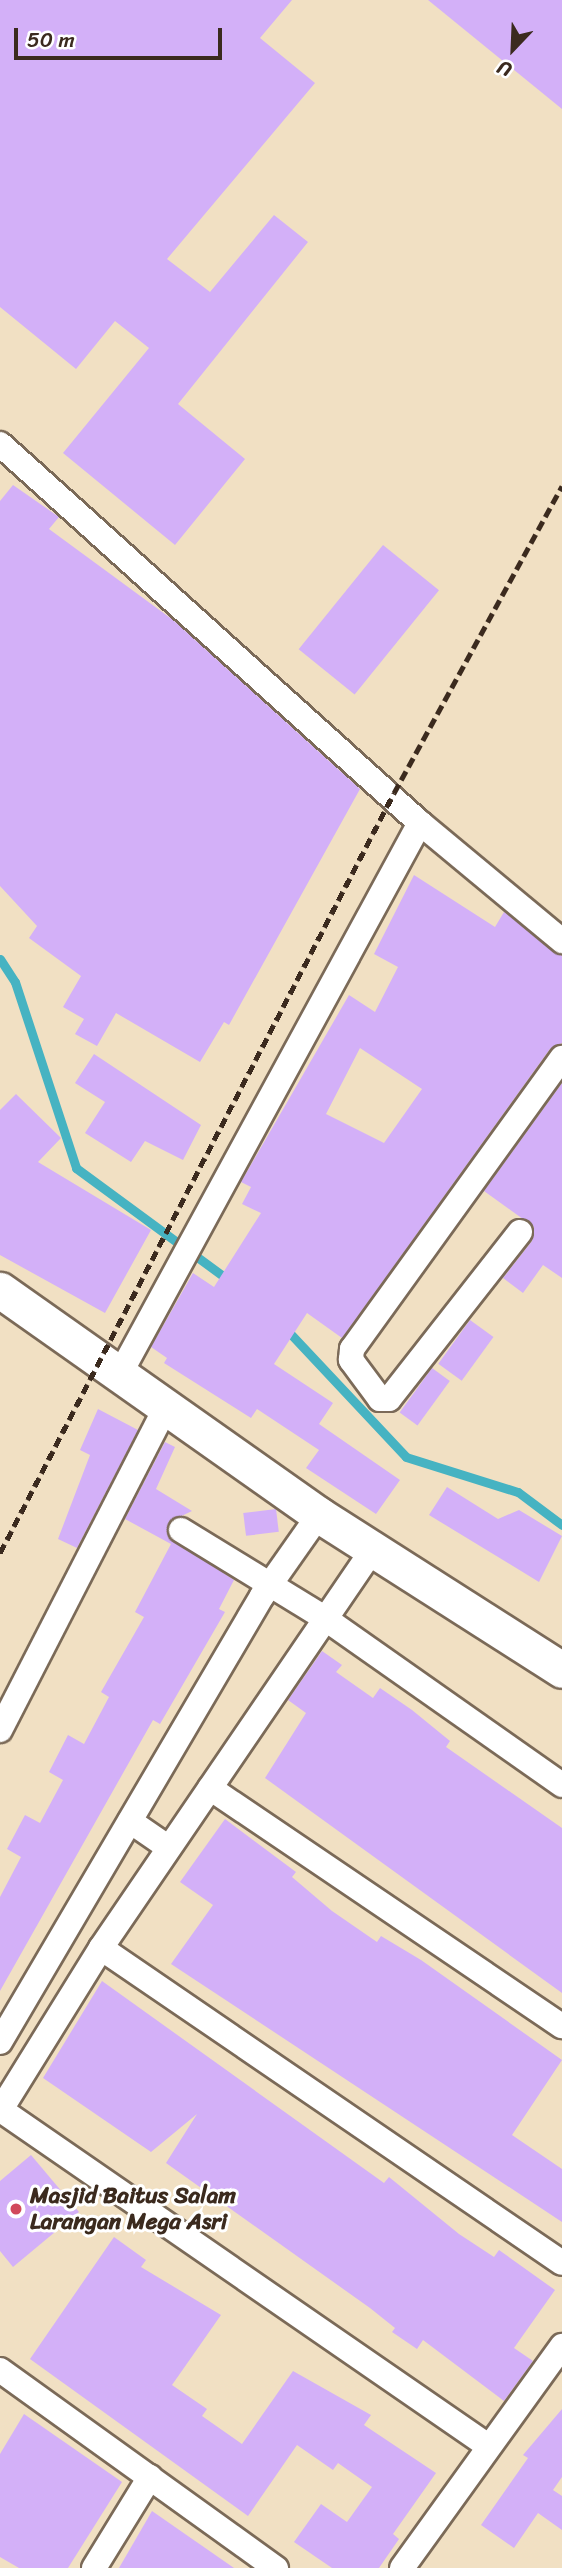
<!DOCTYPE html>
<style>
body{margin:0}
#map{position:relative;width:562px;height:2568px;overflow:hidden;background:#f1e0c3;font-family:Sriracha,sans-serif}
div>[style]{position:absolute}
.stream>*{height:9px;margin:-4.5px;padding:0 4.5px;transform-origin:4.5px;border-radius:4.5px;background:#46b3c2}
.building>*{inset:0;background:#d3b0f8;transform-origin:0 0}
.roads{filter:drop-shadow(2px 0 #7b6a58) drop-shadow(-2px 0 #7b6a58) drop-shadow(0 2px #7b6a58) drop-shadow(0 -2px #7b6a58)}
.street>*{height:24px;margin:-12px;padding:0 12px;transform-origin:12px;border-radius:12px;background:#fff}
.secondary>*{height:35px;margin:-17.5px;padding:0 17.5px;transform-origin:17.5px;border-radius:17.5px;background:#fff}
.rail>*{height:5px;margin-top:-2.5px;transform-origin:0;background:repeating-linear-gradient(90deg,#3b2a1e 0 10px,transparent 0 15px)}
.dots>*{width:19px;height:19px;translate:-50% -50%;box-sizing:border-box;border:4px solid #fff;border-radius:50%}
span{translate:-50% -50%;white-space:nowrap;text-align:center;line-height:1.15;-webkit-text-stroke:6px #fff;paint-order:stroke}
.poi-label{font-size:23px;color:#3b2a1e;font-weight:700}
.left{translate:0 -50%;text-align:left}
.north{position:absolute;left:478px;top:14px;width:70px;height:70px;-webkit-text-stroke:5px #fff;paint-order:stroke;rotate:203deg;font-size:19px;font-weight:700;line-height:28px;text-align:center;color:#3b2a1e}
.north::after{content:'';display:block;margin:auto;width:24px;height:32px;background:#3b2a1e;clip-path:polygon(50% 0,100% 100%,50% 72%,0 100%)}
.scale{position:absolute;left:14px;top:28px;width:208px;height:32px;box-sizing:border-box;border:4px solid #3b2a1e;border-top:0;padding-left:9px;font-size:21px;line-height:24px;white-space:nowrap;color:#3b2a1e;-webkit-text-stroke:5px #fff;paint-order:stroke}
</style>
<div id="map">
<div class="stream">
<i style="left:0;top:959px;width:27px;rotate:57deg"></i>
<i style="left:15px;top:982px;width:196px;rotate:71.8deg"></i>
<i style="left:76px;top:1168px;width:191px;rotate:36.3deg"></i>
<i style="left:286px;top:1329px;width:175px;rotate:46.8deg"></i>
<i style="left:406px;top:1457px;width:117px;rotate:17.4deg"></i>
<i style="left:518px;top:1492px;width:55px;rotate:36.9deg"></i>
</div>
<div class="building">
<i style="clip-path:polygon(0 0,292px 0,260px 38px,315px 83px,167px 259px,210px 292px,274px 215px,308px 242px,178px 404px,245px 459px,175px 545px,63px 453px,149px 348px,115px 321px,76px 369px,0 307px)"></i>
<i style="clip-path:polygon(428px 0,562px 0,562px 109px)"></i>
<i style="clip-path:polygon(13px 485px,59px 517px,49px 529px,173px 620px,360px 789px,229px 1025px,224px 1022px,200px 1062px,116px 1013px,97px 1046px,75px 1034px,84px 1019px,63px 1007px,81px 976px,29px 938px,37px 926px,0 886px,0 501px)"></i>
<i style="left:383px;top:545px;width:72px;height:134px;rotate:39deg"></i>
<i style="clip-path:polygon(evenodd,414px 875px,495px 927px,504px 912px,562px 956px,562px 1043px,550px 1049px,342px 1338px,307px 1313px,274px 1364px,333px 1403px,319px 1424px,400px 1480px,376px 1514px,306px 1468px,319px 1450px,257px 1409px,251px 1418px,164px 1363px,167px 1358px,151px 1347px,193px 1273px,214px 1287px,261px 1213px,242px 1204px,251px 1187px,241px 1182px,349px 995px,375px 1012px,398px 967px,374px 954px,414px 875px,360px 1048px,422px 1089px,384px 1143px,326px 1114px,360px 1048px)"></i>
<i style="clip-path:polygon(94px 1054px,201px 1125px,183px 1160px,145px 1141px,131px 1162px,85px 1133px,105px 1102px,75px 1083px)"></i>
<i style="clip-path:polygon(562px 1083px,562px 1278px,543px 1265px,523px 1293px,503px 1278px,532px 1241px,534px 1227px,484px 1191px)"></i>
<i style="clip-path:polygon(16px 1094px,61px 1138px,38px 1162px,151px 1230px,105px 1313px,0 1255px,0 1110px)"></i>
<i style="left:470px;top:1320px;width:29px;height:54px;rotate:36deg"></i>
<i style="left:432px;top:1368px;width:22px;height:55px;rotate:36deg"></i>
<i style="clip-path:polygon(98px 1409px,138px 1430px,77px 1548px,58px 1539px,90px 1455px,80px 1450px)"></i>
<i style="clip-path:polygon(165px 1442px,175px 1447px,156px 1489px,192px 1511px,169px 1522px,168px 1536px,234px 1580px,219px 1609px,225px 1612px,160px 1724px,153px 1720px,0 1991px,0 1897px,21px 1857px,7px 1849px,25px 1815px,40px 1823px,63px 1780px,49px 1772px,68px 1735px,84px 1744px,109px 1697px,101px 1692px,144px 1617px,135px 1612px,171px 1544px,125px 1519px)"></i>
<i style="clip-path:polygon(447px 1487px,498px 1519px,519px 1510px,562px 1536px,539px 1582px,429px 1515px)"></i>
<i style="left:276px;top:1509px;width:23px;height:33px;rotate:83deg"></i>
<i style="clip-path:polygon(322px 1651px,342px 1665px,336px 1672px,373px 1698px,380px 1688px,412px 1710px,450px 1741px,446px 1747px,562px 1828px,562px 1993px,265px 1778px,306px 1713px,288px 1700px)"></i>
<i style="clip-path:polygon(225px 1819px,296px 1872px,292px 1877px,332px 1911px,377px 1942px,381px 1936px,421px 1960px,562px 2060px,512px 2135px,562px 2169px,562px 2222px,171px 1964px,213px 1905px,180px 1882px)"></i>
<i style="clip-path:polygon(102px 1981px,384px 2183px,389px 2177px,459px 2234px,494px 2257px,499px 2250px,555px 2290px,514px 2348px,533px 2361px,504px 2401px,423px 2340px,417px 2349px,392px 2332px,395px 2328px,370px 2308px,166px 2163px,197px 2114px,151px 2152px,43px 2078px)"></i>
<i style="clip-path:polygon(31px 2155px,79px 2212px,13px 2267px,0 2251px,0 2181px)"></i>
<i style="clip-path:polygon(114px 2237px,146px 2260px,141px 2267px,221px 2315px,172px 2385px,207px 2409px,202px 2416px,242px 2444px,293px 2371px,371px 2415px,364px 2425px,436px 2473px,393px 2534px,399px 2539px,379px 2568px,332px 2568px,294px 2542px,321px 2504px,347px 2522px,372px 2487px,338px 2463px,333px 2470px,297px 2445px,248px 2516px,30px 2359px)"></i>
<i style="clip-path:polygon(562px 2409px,562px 2477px,553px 2490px,562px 2496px,562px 2530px,538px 2513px,514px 2548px,481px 2525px,528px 2458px,523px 2455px)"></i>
<i style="clip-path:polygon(24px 2414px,122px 2482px,68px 2568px,19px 2568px,0 2557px,0 2454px)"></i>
<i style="clip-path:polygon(152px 2511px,234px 2568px,119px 2568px)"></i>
</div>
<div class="roads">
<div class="street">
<i style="left:0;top:444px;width:566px;rotate:42.06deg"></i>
<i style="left:420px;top:823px;width:185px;rotate:39.7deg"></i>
<i style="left:520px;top:1232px;width:212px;rotate:128.1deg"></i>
<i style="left:389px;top:1399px;width:9px;rotate:180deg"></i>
<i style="left:380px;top:1399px;width:49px;rotate:-126.6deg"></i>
<i style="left:351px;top:1360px;width:11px;rotate:-85deg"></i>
<i style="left:352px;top:1349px;width:359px;rotate:-54.2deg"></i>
<i style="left:121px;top:1372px;width:625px;rotate:-61.43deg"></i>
<i style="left:181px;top:1530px;width:167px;rotate:31.5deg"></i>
<i style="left:323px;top:1617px;width:292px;rotate:35.1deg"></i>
<i style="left:0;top:1730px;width:365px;rotate:-62.8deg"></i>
<i style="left:210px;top:1788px;width:425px;rotate:34.1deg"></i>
<i style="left:130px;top:1821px;width:47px;rotate:34.7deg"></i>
<i style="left:101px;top:1948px;width:558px;rotate:34.34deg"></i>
<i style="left:0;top:2042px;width:517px;rotate:-59.57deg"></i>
<i style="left:262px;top:1596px;width:99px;rotate:-54.9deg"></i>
<i style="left:1px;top:2110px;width:592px;rotate:34.6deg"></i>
<i style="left:0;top:2111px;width:192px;rotate:-58.2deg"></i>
<i style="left:101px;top:1948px;width:482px;rotate:-55.7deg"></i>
<i style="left:0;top:2370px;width:340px;rotate:35.7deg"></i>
<i style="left:94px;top:2568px;width:107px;rotate:-58.4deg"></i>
<i style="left:402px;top:2568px;width:274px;rotate:-54.2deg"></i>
</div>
<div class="secondary">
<i style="left:0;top:1290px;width:390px;rotate:35.2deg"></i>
<i style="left:319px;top:1515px;width:288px;rotate:32.5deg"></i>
</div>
</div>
<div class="rail">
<i style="left:0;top:1553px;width:856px;rotate:-62.6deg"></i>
<i style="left:394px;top:793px;width:350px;rotate:-61.3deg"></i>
</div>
<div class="dots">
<i style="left:16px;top:2209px;background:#d1495b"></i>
</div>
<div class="poi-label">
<span class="left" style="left:30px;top:2209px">Masjid Baitus Salam<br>Larangan Mega Asri</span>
</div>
<div class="north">U</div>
<div class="scale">50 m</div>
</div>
